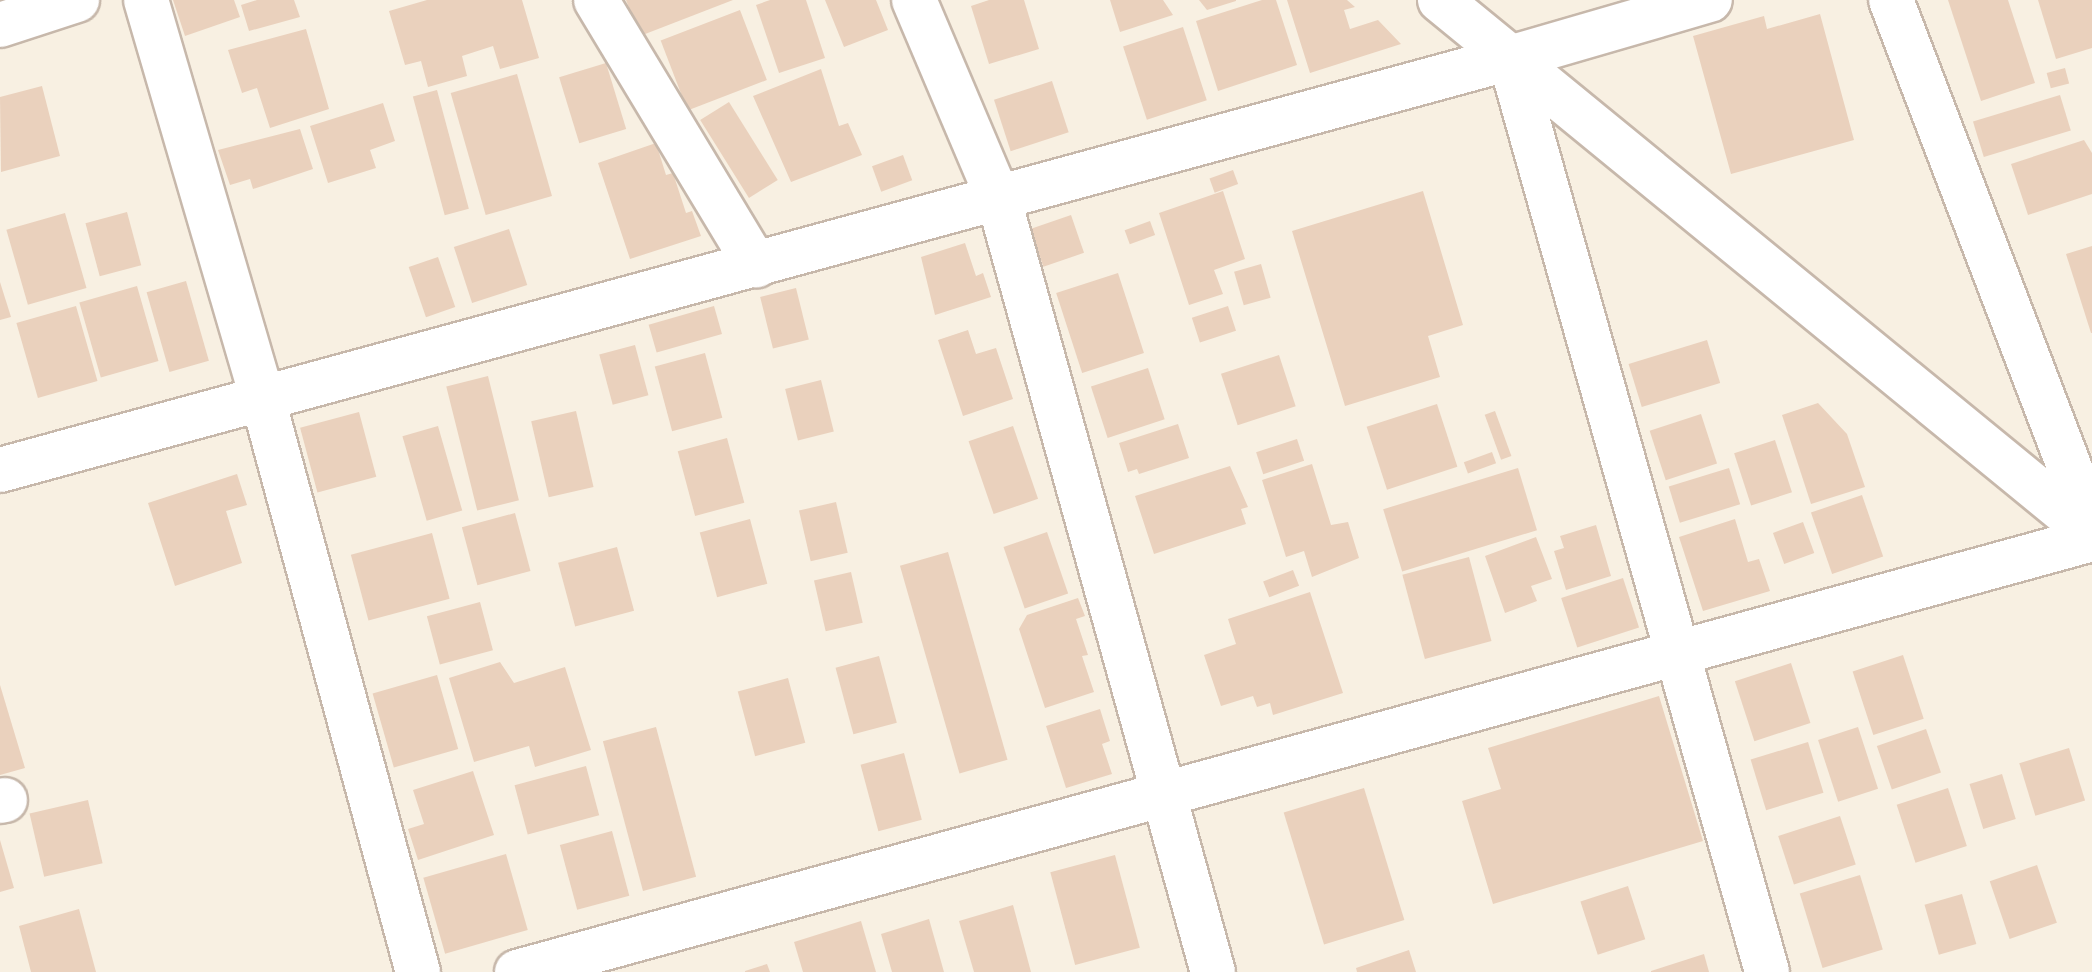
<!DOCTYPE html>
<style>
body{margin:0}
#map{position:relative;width:2092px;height:972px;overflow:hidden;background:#f8f0e2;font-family:"Fira Sans",sans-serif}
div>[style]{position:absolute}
.building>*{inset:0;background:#ead1bd;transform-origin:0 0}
.roads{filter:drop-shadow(2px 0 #c7b8ab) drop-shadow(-2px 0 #c7b8ab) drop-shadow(0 2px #c7b8ab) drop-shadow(0 -2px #c7b8ab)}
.street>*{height:44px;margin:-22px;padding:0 22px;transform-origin:22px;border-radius:22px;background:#fff}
.secondary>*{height:44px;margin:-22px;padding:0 22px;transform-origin:22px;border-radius:22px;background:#fff}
span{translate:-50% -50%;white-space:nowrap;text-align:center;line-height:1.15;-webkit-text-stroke:8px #fcf5e7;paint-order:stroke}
</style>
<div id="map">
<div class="building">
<i style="clip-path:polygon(173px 0,234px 0,240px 17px,185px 36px)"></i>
<i style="clip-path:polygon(257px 0,294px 0,300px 17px,249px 31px,241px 5px)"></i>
<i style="clip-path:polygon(427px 0,522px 0,539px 58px,500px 69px,493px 46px,462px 56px,467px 76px,428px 87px,421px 61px,405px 65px,389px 11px)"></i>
<i style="clip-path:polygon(626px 0,733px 0,640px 36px)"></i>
<i style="clip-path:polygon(770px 0,806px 0,825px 58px,779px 73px,756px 5px)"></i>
<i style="clip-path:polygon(825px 0,876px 0,888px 30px,844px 47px)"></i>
<i style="clip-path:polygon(989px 0,1024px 0,1039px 49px,989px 64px,971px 6px)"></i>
<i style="clip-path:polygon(1110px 0,1163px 0,1173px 15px,1120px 32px)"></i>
<i style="clip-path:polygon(1199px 0,1236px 0,1236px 1px,1207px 10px)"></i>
<i style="clip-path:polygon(1262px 0,1276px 0,1297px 65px,1218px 91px,1196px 21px)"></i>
<i style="clip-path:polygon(1287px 0,1347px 0,1355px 7px,1344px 10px,1350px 29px,1378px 20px,1401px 44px,1310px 73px)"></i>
<i style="clip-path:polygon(1948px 0,2008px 0,2035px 83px,1981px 101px)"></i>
<i style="clip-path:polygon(2038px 0,2092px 0,2092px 48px,2056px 59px)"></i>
<i style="left:740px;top:10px;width:75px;height:85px;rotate:69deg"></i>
<i style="clip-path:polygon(1820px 14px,1854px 140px,1731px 174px,1693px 36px,1764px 16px,1767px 29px)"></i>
<i style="left:1183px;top:27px;width:77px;height:63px;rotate:72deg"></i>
<i style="clip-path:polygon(306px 29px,329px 109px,270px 128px,257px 88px,242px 93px,228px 50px)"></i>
<i style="left:606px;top:63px;width:69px;height:49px;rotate:73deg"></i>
<i style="left:2065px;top:68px;width:16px;height:19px;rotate:75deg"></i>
<i style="clip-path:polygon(821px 69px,839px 126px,848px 123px,862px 155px,791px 182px,753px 96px)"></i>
<i style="left:517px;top:74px;width:127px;height:69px;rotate:74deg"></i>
<i style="left:1052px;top:81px;width:54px;height:61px;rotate:72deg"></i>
<i style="clip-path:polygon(42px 86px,60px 156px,1px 172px,0 97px)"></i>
<i style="left:437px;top:90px;width:123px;height:25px;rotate:75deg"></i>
<i style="left:2060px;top:95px;width:37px;height:91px;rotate:73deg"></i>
<i style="left:729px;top:102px;width:92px;height:34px;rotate:58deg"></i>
<i style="clip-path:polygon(383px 103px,395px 141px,370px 150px,376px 168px,328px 183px,310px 126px)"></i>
<i style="clip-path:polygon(300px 129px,313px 169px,253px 189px,250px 179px,230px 185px,218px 150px)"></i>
<i style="clip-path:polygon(2084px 140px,2092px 153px,2092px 194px,2028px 215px,2011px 164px)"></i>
<i style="clip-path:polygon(656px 143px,666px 175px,673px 173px,686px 213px,692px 211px,701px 236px,630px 259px,598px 163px)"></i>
<i style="left:903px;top:155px;width:27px;height:33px;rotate:70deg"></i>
<i style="left:1233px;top:170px;width:15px;height:25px;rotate:70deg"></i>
<i style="clip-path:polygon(1223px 191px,1245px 259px,1214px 270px,1223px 294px,1189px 305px,1159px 213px)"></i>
<i style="clip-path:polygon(1423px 191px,1463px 325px,1428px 336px,1440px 377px,1345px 406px,1292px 231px)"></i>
<i style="left:127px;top:212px;width:55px;height:43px;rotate:75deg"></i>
<i style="left:65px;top:213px;width:78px;height:61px;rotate:74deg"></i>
<i style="left:1071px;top:215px;width:40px;height:43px;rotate:71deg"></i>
<i style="left:1150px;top:221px;width:15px;height:27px;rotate:70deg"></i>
<i style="left:509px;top:229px;width:59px;height:58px;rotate:72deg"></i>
<i style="clip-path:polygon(965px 243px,976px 276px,983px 273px,991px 297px,935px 315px,921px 257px)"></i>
<i style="clip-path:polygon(2092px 246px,2092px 333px,2091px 333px,2066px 254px)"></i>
<i style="left:438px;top:257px;width:53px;height:31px;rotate:71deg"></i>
<i style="left:1261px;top:264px;width:35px;height:28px;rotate:74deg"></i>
<i style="left:1118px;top:273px;width:84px;height:65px;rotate:72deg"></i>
<i style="left:186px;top:281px;width:83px;height:41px;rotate:74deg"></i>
<i style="clip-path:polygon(0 282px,11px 317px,0 320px)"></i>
<i style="left:137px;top:286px;width:78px;height:60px;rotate:74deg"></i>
<i style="left:796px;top:288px;width:53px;height:37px;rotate:76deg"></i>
<i style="left:76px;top:306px;width:78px;height:62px;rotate:74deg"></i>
<i style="left:714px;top:306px;width:29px;height:68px;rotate:74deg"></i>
<i style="left:1228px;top:306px;width:26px;height:38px;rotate:72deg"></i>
<i style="clip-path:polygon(968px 330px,976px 354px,996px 348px,1013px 399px,963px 416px,938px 340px)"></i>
<i style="left:1707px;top:340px;width:45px;height:82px;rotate:73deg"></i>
<i style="left:635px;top:345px;width:52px;height:37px;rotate:75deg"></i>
<i style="left:705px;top:353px;width:67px;height:52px;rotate:75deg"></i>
<i style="left:1279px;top:355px;width:54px;height:61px;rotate:72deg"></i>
<i style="left:1148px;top:368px;width:54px;height:60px;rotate:72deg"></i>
<i style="left:488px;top:376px;width:128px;height:43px;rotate:76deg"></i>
<i style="left:821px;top:380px;width:53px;height:37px;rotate:76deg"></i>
<i style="clip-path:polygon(1818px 403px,1847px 434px,1865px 487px,1811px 504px,1782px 415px)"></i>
<i style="left:1437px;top:404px;width:66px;height:74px;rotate:72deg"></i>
<i style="left:576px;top:411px;width:78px;height:46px;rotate:77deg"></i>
<i style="left:1495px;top:411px;width:48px;height:11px;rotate:70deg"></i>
<i style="left:359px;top:412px;width:67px;height:61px;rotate:75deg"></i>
<i style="left:1701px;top:414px;width:52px;height:54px;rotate:72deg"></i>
<i style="clip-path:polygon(1178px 424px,1189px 458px,1139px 474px,1137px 469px,1128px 472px,1119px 443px)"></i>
<i style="left:438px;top:426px;width:88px;height:37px;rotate:74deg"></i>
<i style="left:1013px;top:426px;width:77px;height:47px;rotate:71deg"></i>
<i style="left:727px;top:438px;width:67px;height:51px;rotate:75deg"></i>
<i style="left:1297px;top:439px;width:23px;height:43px;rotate:72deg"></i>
<i style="left:1775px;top:440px;width:55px;height:43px;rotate:72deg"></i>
<i style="left:1492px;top:452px;width:12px;height:30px;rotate:70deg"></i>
<i style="clip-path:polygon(1312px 464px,1331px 525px,1348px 522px,1359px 558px,1312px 577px,1304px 551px,1286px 557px,1262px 480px)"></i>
<i style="clip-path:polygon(1230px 466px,1248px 507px,1241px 509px,1246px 524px,1154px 554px,1135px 496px)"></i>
<i style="left:1518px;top:468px;width:65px;height:141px;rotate:73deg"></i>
<i style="left:1729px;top:468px;width:38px;height:63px;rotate:73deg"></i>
<i style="clip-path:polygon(237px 474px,247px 505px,226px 511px,242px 563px,175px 586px,148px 503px)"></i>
<i style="left:1862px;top:495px;width:65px;height:54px;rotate:71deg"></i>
<i style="left:836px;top:502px;width:52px;height:38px;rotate:77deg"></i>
<i style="left:515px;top:513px;width:60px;height:55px;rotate:75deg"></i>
<i style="left:750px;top:519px;width:67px;height:52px;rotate:75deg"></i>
<i style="clip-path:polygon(1735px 519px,1748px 562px,1759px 559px,1770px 591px,1703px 611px,1679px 537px)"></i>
<i style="left:1803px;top:522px;width:33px;height:32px;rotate:70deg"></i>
<i style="clip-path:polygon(1596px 525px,1611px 576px,1566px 590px,1554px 551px,1564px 548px,1560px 536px)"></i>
<i style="left:1047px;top:532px;width:65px;height:46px;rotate:71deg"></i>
<i style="left:432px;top:533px;width:68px;height:84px;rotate:75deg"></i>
<i style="clip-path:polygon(1536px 537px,1552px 579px,1531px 586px,1537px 601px,1505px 613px,1485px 556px)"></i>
<i style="left:617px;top:547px;width:66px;height:61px;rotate:75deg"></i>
<i style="left:948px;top:552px;width:216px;height:50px;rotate:74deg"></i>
<i style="left:1469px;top:557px;width:87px;height:69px;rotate:75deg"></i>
<i style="left:1293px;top:570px;width:17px;height:32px;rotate:69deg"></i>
<i style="left:851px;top:572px;width:52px;height:38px;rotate:77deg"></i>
<i style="left:1623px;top:578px;width:52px;height:65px;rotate:72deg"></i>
<i style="clip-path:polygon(1310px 592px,1343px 693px,1273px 715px,1270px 703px,1257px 707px,1253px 696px,1221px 706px,1204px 655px,1236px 644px,1228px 619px)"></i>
<i style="clip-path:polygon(1078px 598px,1085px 616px,1076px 619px,1088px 655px,1082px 656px,1094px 692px,1045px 708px,1019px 629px,1027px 615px)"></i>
<i style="left:480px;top:602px;width:50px;height:55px;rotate:75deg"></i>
<i style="left:1903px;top:655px;width:67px;height:53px;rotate:72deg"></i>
<i style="left:879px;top:656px;width:69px;height:45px;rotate:75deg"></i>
<i style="clip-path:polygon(500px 662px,514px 683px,565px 667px,591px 750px,535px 767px,529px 746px,474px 762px,449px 678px)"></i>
<i style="left:1791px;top:663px;width:63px;height:59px;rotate:72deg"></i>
<i style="left:437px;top:675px;width:77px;height:67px;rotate:74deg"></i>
<i style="left:788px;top:678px;width:67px;height:52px;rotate:75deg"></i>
<i style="clip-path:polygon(0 685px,25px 768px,0 775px)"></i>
<i style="clip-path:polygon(1659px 696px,1703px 841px,1493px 904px,1462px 801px,1501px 789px,1488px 748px)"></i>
<i style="clip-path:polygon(1100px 709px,1110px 741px,1102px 744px,1112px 774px,1066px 788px,1046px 726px)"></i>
<i style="left:656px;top:727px;width:155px;height:55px;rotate:75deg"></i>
<i style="left:1858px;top:727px;width:65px;height:42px;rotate:72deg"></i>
<i style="left:1926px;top:729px;width:46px;height:52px;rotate:71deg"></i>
<i style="left:1808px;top:742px;width:53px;height:60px;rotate:73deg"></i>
<i style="left:2069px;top:748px;width:55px;height:52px;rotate:73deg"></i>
<i style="left:904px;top:753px;width:69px;height:45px;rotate:75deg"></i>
<i style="left:586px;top:766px;width:51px;height:74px;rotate:75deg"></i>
<i style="clip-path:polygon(473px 771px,494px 835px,418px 860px,408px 829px,424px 824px,413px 790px)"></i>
<i style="left:2002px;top:774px;width:47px;height:34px;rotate:73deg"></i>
<i style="left:1364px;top:788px;width:138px;height:84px;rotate:73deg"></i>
<i style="left:1948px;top:788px;width:61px;height:54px;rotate:72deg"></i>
<i style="left:88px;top:800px;width:65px;height:60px;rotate:77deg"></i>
<i style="left:1840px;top:816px;width:51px;height:65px;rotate:72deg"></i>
<i style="left:612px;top:831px;width:67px;height:54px;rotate:75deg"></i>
<i style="clip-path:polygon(0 840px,14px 888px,0 892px)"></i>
<i style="left:506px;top:854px;width:79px;height:86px;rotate:74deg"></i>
<i style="left:1115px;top:855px;width:96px;height:67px;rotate:75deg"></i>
<i style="left:2037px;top:865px;width:61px;height:50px;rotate:71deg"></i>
<i style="left:1860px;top:875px;width:78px;height:63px;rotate:73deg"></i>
<i style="left:1628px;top:886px;width:56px;height:50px;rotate:72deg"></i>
<i style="left:1962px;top:894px;width:52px;height:39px;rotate:74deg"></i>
<i style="clip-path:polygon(1013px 905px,1031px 972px,974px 972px,959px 921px)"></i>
<i style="clip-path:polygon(79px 909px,96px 972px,31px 972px,19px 926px)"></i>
<i style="clip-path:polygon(929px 919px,944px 972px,892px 972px,881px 934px)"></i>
<i style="clip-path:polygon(861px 921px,876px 972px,803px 972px,794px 942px)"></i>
<i style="clip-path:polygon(1409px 950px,1416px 972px,1357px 972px,1356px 968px)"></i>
<i style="clip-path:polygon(1704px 954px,1709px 972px,1651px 972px,1651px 971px)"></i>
<i style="clip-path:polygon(767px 964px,770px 972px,745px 972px,745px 971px)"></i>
</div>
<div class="roads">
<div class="street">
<i style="left:146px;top:0;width:413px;rotate:73.7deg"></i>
<i style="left:262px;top:396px;width:597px;rotate:74.85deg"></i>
<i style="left:596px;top:0;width:310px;rotate:58.9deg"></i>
<i style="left:914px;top:0;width:217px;rotate:67deg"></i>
<i style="left:999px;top:200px;width:801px;rotate:74.51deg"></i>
<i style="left:1891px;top:0;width:563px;rotate:69.09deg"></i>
<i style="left:0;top:25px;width:81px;rotate:-18deg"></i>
<i style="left:0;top:470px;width:1565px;rotate:-15.26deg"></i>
<i style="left:1510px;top:58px;width:949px;rotate:74.29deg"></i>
<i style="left:0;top:801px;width:5px;rotate:-11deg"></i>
<i style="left:517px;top:972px;width:1633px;rotate:-15.37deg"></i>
</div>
<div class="secondary">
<i style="left:1440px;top:0;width:843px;rotate:39.32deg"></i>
<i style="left:1510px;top:58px;width:208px;rotate:-16.2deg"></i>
</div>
</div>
</div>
